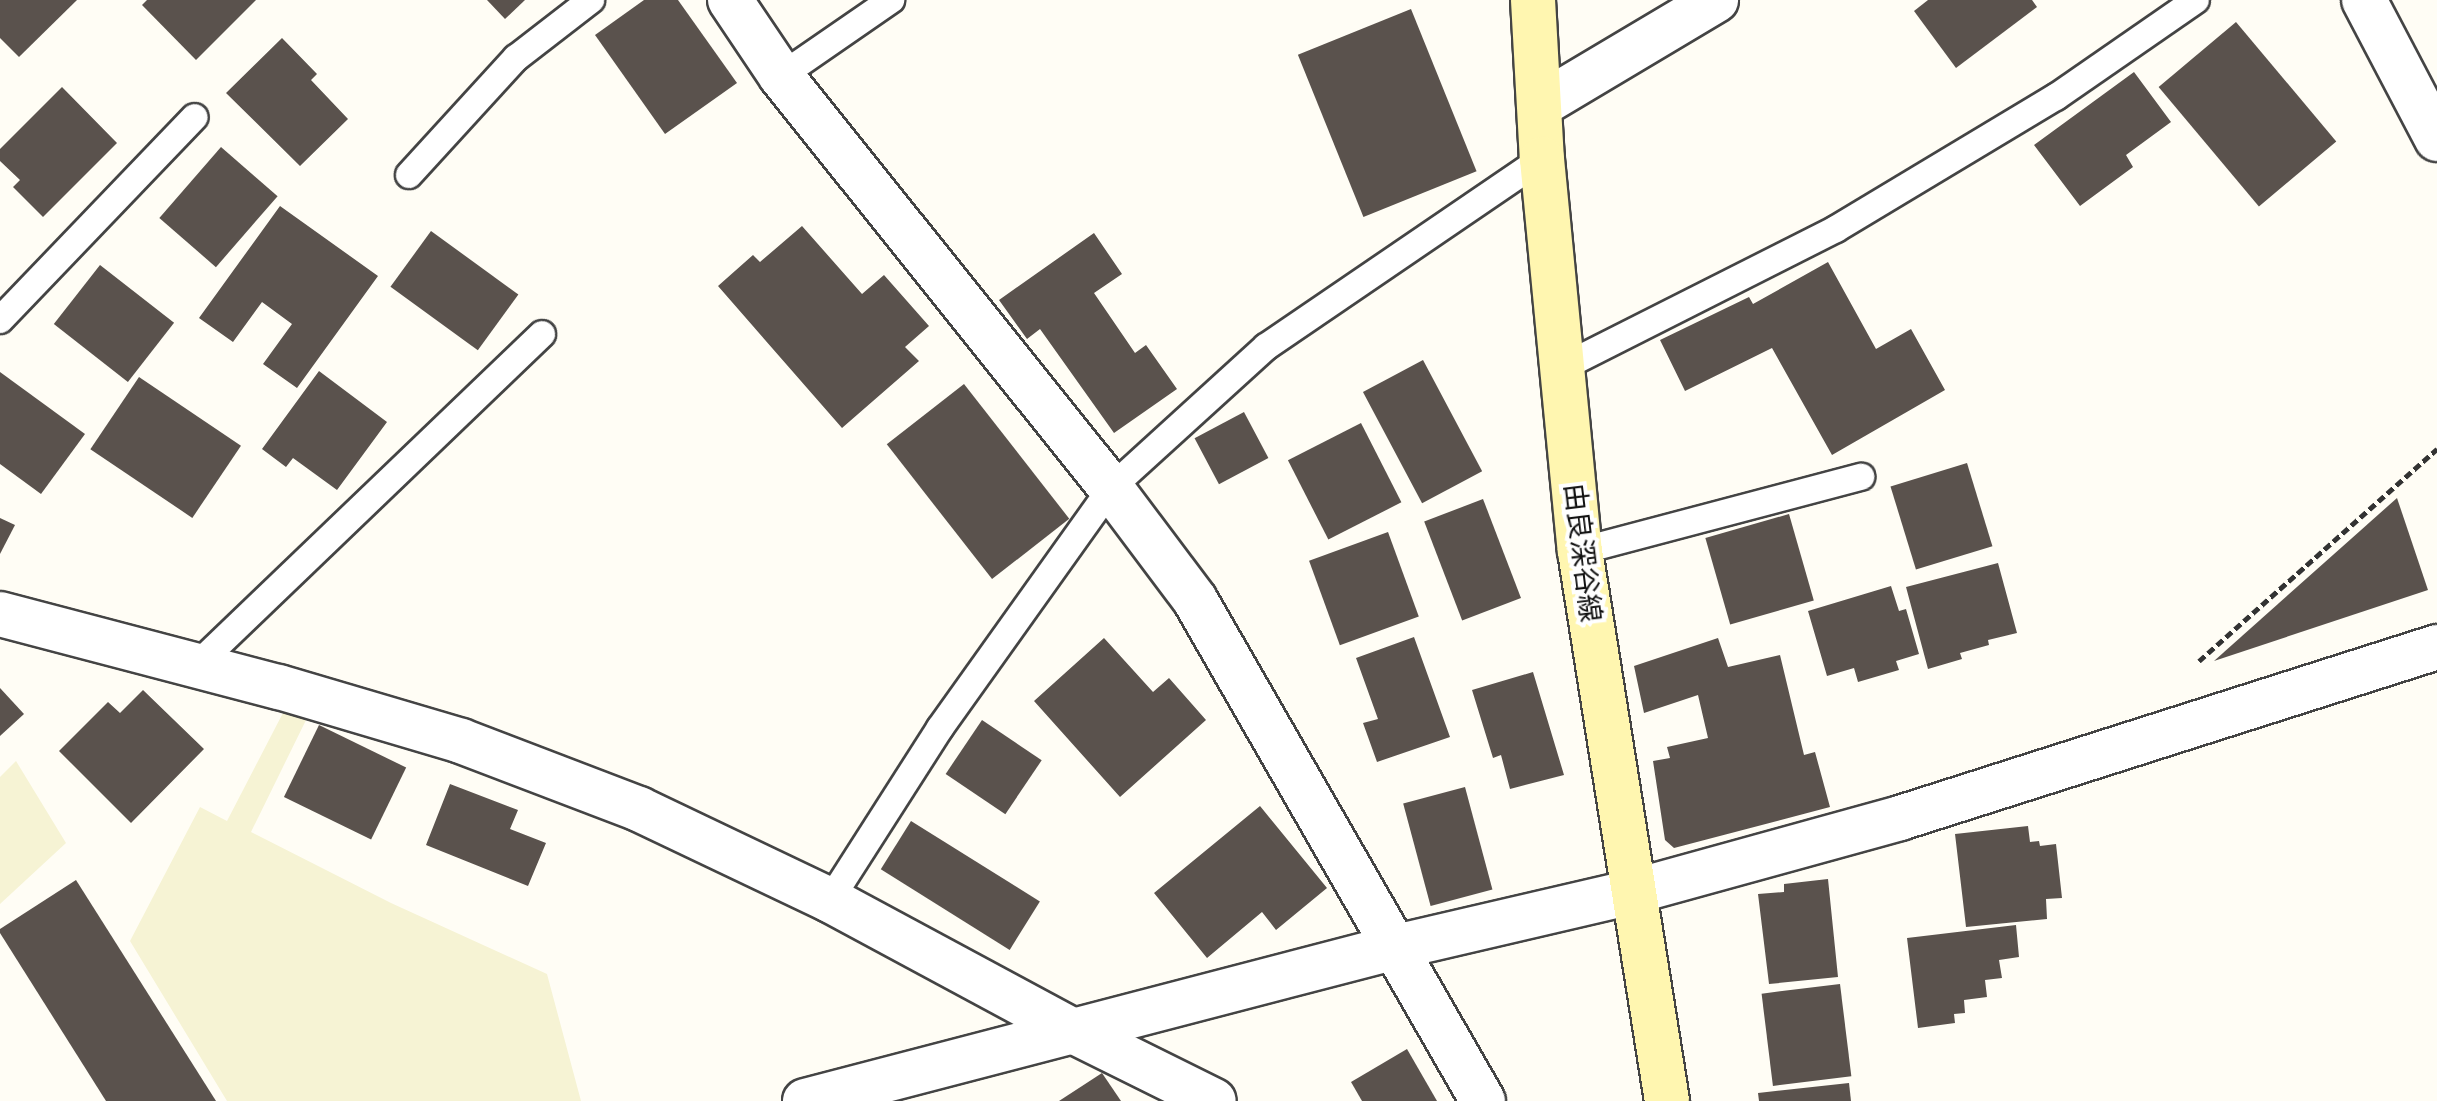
<!DOCTYPE html>
<meta charset="utf-8">
<style>
body{margin:0}
#map{position:relative;width:2437px;height:1101px;overflow:hidden;background:#fffdf5;font-family:"Zilla Slab","Noto Sans JP",serif}
div>[style]{position:absolute}
.farmland>*{inset:0;background:#f6f3d4}
.building>*{inset:0;background:#5a524d;transform-origin:0 0}
.path>*{height:5px;margin-top:-2.5px;transform-origin:0;background:repeating-linear-gradient(90deg,#333 0 8px,transparent 0 12px)}
.roads{filter:drop-shadow(2px 0 #444) drop-shadow(-2px 0 #444) drop-shadow(0 2px #444) drop-shadow(0 -2px #444)}
.service>*{height:26px;margin:-13px;padding:0 13px;transform-origin:13px;border-radius:13px;background:#fff}
.minor>*{height:44px;margin:-22px;padding:0 22px;transform-origin:22px;border-radius:22px;background:#fff}
.tertiary>*{height:44px;margin:-22px;padding:0 22px;transform-origin:22px;border-radius:22px;background:#fff}
.secondary>*{height:44px;margin:-22px;padding:0 22px;transform-origin:22px;border-radius:22px;background:#fff6b0}
span{translate:-50% -50%;white-space:nowrap;text-align:center;line-height:1.15;-webkit-text-stroke:8px #fff;paint-order:stroke}
.street-label{font-size:28px;color:#111}
</style>
<div id="map">
<div class="farmland">
<i style="clip-path:polygon(285px 709px,309px 714px,251px 832px,391px 903px,547px 974px,581px 1101px,227px 1101px,130px 941px,200px 807px,227px 821px)"></i>
<i style="clip-path:polygon(16px 761px,66px 843px,0 904px,0 777px)"></i>
</div>
<div class="building">
<i style="clip-path:polygon(0 0,77px 0,19px 57px,0 38px)"></i>
<i style="clip-path:polygon(147px 0,256px 0,196px 60px,142px 5px)"></i>
<i style="clip-path:polygon(487px 0,525px 0,505px 19px)"></i>
<i style="clip-path:polygon(644px 0,678px 0,737px 83px,665px 134px,595px 35px)"></i>
<i style="clip-path:polygon(1928px 0,2032px 0,2037px 7px,1956px 68px,1914px 11px)"></i>
<i style="left:1411px;top:9px;width:175px;height:122px;rotate:68deg"></i>
<i style="left:2236px;top:22px;width:156px;height:101px;rotate:50deg"></i>
<i style="clip-path:polygon(282px 38px,317px 74px,311px 80px,348px 119px,300px 166px,226px 93px)"></i>
<i style="clip-path:polygon(2134px 72px,2171px 122px,2126px 155px,2133px 167px,2080px 206px,2034px 145px)"></i>
<i style="clip-path:polygon(62px 87px,117px 143px,43px 217px,13px 187px,20px 180px,0 161px,0 149px)"></i>
<i style="left:221px;top:147px;width:75px;height:94px;rotate:41deg"></i>
<i style="clip-path:polygon(280px 206px,378px 276px,297px 388px,263px 364px,292px 324px,262px 302px,233px 342px,199px 318px)"></i>
<i style="clip-path:polygon(802px 226px,862px 294px,884px 275px,929px 326px,905px 347px,919px 361px,842px 428px,718px 286px,753px 255px,760px 262px)"></i>
<i style="left:431px;top:231px;width:108px;height:69px;rotate:36deg"></i>
<i style="clip-path:polygon(1094px 233px,1122px 274px,1094px 293px,1135px 353px,1146px 345px,1177px 389px,1114px 433px,1040px 329px,1027px 339px,999px 300px)"></i>
<i style="clip-path:polygon(1828px 262px,1876px 349px,1911px 329px,1945px 390px,1832px 455px,1772px 348px,1685px 391px,1660px 340px,1749px 297px,1753px 304px)"></i>
<i style="left:100px;top:265px;width:94px;height:75px;rotate:38deg"></i>
<i style="left:1423px;top:360px;width:126px;height:68px;rotate:62deg"></i>
<i style="clip-path:polygon(319px 371px,387px 422px,337px 490px,293px 458px,286px 467px,262px 449px)"></i>
<i style="clip-path:polygon(0 372px,85px 434px,41px 494px,0 464px)"></i>
<i style="left:139px;top:377px;width:123px;height:87px;rotate:34deg"></i>
<i style="left:964px;top:384px;width:171px;height:98px;rotate:52deg"></i>
<i style="left:1244px;top:412px;width:52px;height:56px;rotate:62deg"></i>
<i style="left:1361px;top:423px;width:89px;height:82px;rotate:63deg"></i>
<i style="left:1967px;top:463px;width:87px;height:80px;rotate:73deg"></i>
<i style="clip-path:polygon(2397px 498px,2428px 590px,2214px 661px)"></i>
<i style="left:1483px;top:499px;width:106px;height:63px;rotate:69deg"></i>
<i style="left:1789px;top:514px;width:90px;height:87px;rotate:74deg"></i>
<i style="clip-path:polygon(0 518px,15px 525px,0 554px)"></i>
<i style="left:1388px;top:532px;width:90px;height:84px;rotate:70deg"></i>
<i style="clip-path:polygon(1998px 563px,2017px 633px,1988px 640px,1989px 645px,1960px 653px,1962px 659px,1928px 669px,1906px 587px)"></i>
<i style="clip-path:polygon(1891px 586px,1899px 611px,1906px 609px,1919px 654px,1896px 661px,1899px 670px,1858px 682px,1854px 668px,1827px 676px,1808px 611px)"></i>
<i style="clip-path:polygon(1414px 637px,1450px 737px,1377px 762px,1363px 723px,1378px 719px,1356px 658px)"></i>
<i style="clip-path:polygon(1104px 638px,1153px 692px,1169px 678px,1206px 720px,1120px 797px,1034px 701px)"></i>
<i style="clip-path:polygon(1718px 638px,1728px 667px,1780px 655px,1804px 755px,1815px 752px,1830px 807px,1674px 848px,1665px 840px,1653px 761px,1670px 758px,1667px 747px,1708px 738px,1698px 695px,1644px 713px,1634px 666px)"></i>
<i style="clip-path:polygon(1533px 672px,1564px 775px,1510px 789px,1501px 755px,1493px 758px,1472px 690px)"></i>
<i style="clip-path:polygon(0 688px,24px 714px,0 736px)"></i>
<i style="clip-path:polygon(143px 690px,204px 749px,131px 823px,59px 751px,108px 702px,120px 713px)"></i>
<i style="left:982px;top:720px;width:72px;height:65px;rotate:34deg"></i>
<i style="left:319px;top:725px;width:97px;height:80px;rotate:26deg"></i>
<i style="clip-path:polygon(450px 784px,518px 810px,510px 829px,546px 843px,528px 886px,426px 845px)"></i>
<i style="left:1465px;top:787px;width:106px;height:64px;rotate:75deg"></i>
<i style="clip-path:polygon(1260px 806px,1327px 888px,1276px 930px,1262px 912px,1207px 958px,1154px 893px)"></i>
<i style="left:911px;top:821px;width:152px;height:57px;rotate:32deg"></i>
<i style="clip-path:polygon(2028px 826px,2030px 842px,2039px 841px,2040px 846px,2056px 844px,2062px 898px,2046px 899px,2047px 919px,1966px 927px,1955px 834px)"></i>
<i style="clip-path:polygon(1828px 879px,1838px 977px,1769px 984px,1758px 894px,1784px 892px,1784px 884px)"></i>
<i style="clip-path:polygon(76px 880px,216px 1101px,106px 1101px,0 933px,0 929px)"></i>
<i style="clip-path:polygon(2016px 925px,2019px 957px,1999px 960px,2002px 978px,1985px 980px,1987px 997px,1964px 1000px,1965px 1013px,1954px 1014px,1955px 1023px,1918px 1028px,1907px 938px)"></i>
<i style="left:1840px;top:984px;width:93px;height:79px;rotate:83deg"></i>
<i style="clip-path:polygon(1407px 1049px,1437px 1101px,1362px 1101px,1351px 1082px)"></i>
<i style="clip-path:polygon(1102px 1073px,1121px 1101px,1059px 1101px)"></i>
<i style="clip-path:polygon(1849px 1083px,1851px 1101px,1759px 1101px,1758px 1093px)"></i>
</div>
<div class="path">
<i style="left:2199px;top:661px;width:319px;rotate:-41.7deg"></i>
</div>
<div class="roads">
<div class="service">
<i style="left:781px;top:76px;width:134px;rotate:-34.6deg"></i>
<i style="left:409px;top:175px;width:159px;rotate:-47.6deg"></i>
<i style="left:516px;top:58px;width:95px;rotate:-37.7deg"></i>
<i style="left:0;top:320px;width:281px;rotate:-46.2deg"></i>
<i style="left:1561px;top:368px;width:308px;rotate:-26.8deg"></i>
<i style="left:1836px;top:229px;width:257px;rotate:-31deg"></i>
<i style="left:2056px;top:97px;width:170px;rotate:-34.7deg"></i>
<i style="left:1580px;top:551px;width:291px;rotate:-14.8deg"></i>
<i style="left:197px;top:665px;width:478px;rotate:-43.8deg"></i>
<i style="left:830px;top:900px;width:204px;rotate:-57.4deg"></i>
<i style="left:940px;top:728px;width:295px;rotate:-54.5deg"></i>
<i style="left:1111px;top:488px;width:210px;rotate:-42.3deg"></i>
<i style="left:1266px;top:347px;width:334px;rotate:-34.3deg"></i>
</div>
<div class="minor">
<i style="left:730px;top:0;width:92px;rotate:56.1deg"></i>
<i style="left:781px;top:76px;width:528px;rotate:51.31deg"></i>
<i style="left:1111px;top:488px;width:140px;rotate:53.1deg"></i>
<i style="left:1195px;top:600px;width:578px;rotate:60.11deg"></i>
<i style="left:1540px;top:105px;width:205px;rotate:-30.8deg"></i>
<i style="left:0;top:614px;width:288px;rotate:14.7deg"></i>
<i style="left:279px;top:687px;width:190px;rotate:16.5deg"></i>
<i style="left:461px;top:741px;width:191px;rotate:20.9deg"></i>
<i style="left:639px;top:809px;width:212px;rotate:25.5deg"></i>
<i style="left:830px;top:900px;width:276px;rotate:28.3deg"></i>
<i style="left:1073px;top:1031px;width:157px;rotate:26.4deg"></i>
<i style="left:805px;top:1101px;width:611px;rotate:-14.61deg"></i>
<i style="left:1396px;top:947px;width:242px;rotate:-13.1deg"></i>
<i style="left:1632px;top:892px;width:278px;rotate:-15.4deg"></i>
<i style="left:1900px;top:818px;width:564px;rotate:-17.66deg"></i>
</div>
<div class="tertiary">
<i style="left:2364px;top:0;width:157px;rotate:62.3deg"></i>
</div>
<div class="secondary">
<i style="left:1533px;top:0;width:159px;rotate:86.8deg"></i>
<i style="left:1542px;top:159px;width:394px;rotate:84.5deg"></i>
<i style="left:1580px;top:551px;width:557px;rotate:81.01deg"></i>
</div>
</div>
<div class="street-label">
<span style="left:1582px;top:553px;rotate:83deg">由良深谷線</span>
</div>
</div>
